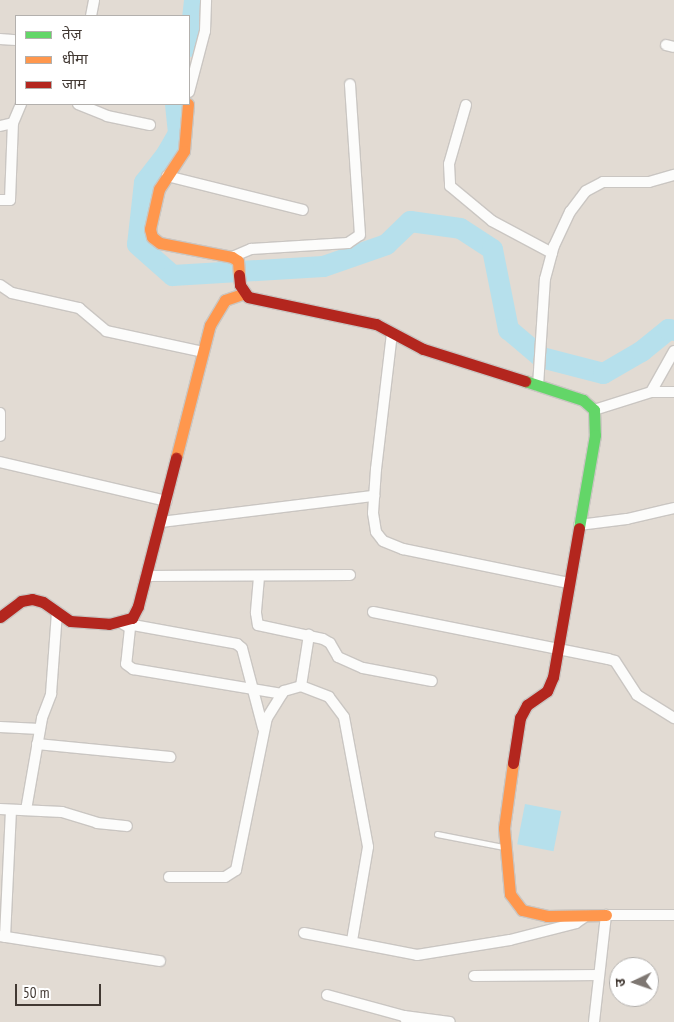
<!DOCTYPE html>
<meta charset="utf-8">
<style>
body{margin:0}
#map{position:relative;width:674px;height:1022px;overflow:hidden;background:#eeeae6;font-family:"PT Sans Narrow","Noto Sans Devanagari",sans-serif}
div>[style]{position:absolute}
.residential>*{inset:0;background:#e2dbd3}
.water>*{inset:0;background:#b6e0ec;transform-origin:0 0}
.river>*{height:21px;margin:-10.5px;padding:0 10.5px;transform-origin:10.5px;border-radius:10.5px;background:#b6e0ec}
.roads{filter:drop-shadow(1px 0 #cac6c2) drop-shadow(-1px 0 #cac6c2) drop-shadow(0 1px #cac6c2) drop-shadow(0 -1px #cac6c2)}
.lane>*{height:5px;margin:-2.5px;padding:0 2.5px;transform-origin:2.5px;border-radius:2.5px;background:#fcfcfb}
.street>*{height:10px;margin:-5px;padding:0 5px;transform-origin:5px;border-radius:5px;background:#fcfcfb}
.fast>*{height:11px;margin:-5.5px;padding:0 5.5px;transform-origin:5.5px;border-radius:5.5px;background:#63d668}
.slow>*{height:11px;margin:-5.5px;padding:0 5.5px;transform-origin:5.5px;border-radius:5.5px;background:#ff974d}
.jam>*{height:11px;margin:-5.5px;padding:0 5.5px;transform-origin:5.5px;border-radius:5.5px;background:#b3261e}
span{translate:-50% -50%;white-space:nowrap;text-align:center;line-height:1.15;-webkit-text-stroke:4.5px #fff;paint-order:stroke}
.legend{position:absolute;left:15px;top:15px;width:175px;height:90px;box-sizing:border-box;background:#fff;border:1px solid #b3b0ad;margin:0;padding:6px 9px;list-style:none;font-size:15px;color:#423933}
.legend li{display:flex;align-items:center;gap:10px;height:25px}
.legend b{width:25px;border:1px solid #b3b0ad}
.north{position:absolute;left:609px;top:957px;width:50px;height:50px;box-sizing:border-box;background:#fff;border:1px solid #b3b0ad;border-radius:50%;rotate:267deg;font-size:14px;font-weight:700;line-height:20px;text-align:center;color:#423933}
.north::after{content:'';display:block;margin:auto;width:18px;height:22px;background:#7e7772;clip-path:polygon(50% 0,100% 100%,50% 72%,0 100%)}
.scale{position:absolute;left:15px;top:984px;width:86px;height:22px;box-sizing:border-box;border:2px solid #423933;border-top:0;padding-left:6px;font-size:15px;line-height:18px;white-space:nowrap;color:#423933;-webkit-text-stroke:4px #fff;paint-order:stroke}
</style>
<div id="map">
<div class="residential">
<i style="clip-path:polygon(evenodd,0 0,674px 0,674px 1022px,0 1022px,0 0,16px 16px,189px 16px,189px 104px,16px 104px,16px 16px,0 0,619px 967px,649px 967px,649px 997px,619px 997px,619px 967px)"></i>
</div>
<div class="water">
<i style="left:525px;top:804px;width:37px;height:41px;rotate:11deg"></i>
</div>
<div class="river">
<i style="left:189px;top:46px;width:46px;rotate:-83.8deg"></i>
<i style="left:175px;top:104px;width:29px;rotate:84deg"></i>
<i style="left:178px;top:133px;width:24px;rotate:120deg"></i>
<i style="left:166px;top:154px;width:36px;rotate:128deg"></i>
<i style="left:144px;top:182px;width:62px;rotate:96.4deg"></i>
<i style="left:137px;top:244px;width:47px;rotate:41.5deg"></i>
<i style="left:172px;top:275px;width:151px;rotate:-3.4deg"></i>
<i style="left:323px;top:266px;width:67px;rotate:-19.2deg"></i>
<i style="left:386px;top:244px;width:33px;rotate:-44deg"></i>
<i style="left:410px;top:221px;width:50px;rotate:8deg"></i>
<i style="left:460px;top:228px;width:38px;rotate:33deg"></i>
<i style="left:492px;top:249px;width:82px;rotate:78.7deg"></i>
<i style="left:508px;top:329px;width:43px;rotate:40.3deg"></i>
<i style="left:541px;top:357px;width:64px;rotate:14.5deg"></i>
<i style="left:603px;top:373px;width:44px;rotate:-30.1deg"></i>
<i style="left:641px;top:351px;width:35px;rotate:-39deg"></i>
<i style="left:668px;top:329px;width:6px;rotate:9deg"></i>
</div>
<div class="roads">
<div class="lane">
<i style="left:437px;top:834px;width:67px;rotate:11.1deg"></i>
</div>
<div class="street">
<i style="left:91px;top:16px;width:16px;rotate:-79deg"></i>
<i style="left:0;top:39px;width:16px;rotate:4deg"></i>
<i style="left:666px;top:45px;width:8px;rotate:14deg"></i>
<i style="left:189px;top:92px;width:63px;rotate:-75.3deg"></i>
<i style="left:205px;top:31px;width:31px;rotate:-88deg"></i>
<i style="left:78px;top:104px;width:31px;rotate:22deg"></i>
<i style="left:107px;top:116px;width:44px;rotate:11.8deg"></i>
<i style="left:466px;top:105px;width:61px;rotate:106.1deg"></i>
<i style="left:449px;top:164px;width:22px;rotate:87deg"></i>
<i style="left:450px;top:186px;width:55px;rotate:39.8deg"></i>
<i style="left:492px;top:221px;width:68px;rotate:28.1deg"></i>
<i style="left:0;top:126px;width:13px;rotate:-13deg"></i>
<i style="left:13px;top:123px;width:21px;rotate:-67deg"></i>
<i style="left:167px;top:176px;width:140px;rotate:14deg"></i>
<i style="left:0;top:200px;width:10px"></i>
<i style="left:10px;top:200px;width:77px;rotate:-87.8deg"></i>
<i style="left:232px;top:257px;width:21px;rotate:-23deg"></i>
<i style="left:251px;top:249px;width:97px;rotate:-3.5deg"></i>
<i style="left:348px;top:243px;width:14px;rotate:-34deg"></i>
<i style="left:360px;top:235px;width:151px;rotate:-93.8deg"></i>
<i style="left:0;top:285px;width:14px;rotate:34deg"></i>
<i style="left:12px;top:293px;width:69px;rotate:12.6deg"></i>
<i style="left:79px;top:308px;width:35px;rotate:40deg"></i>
<i style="left:106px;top:331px;width:99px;rotate:12.2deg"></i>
<i style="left:392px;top:333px;width:137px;rotate:96.7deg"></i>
<i style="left:376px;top:469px;width:44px;rotate:93.9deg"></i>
<i style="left:373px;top:513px;width:19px;rotate:81deg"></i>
<i style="left:376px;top:532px;width:11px;rotate:52deg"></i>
<i style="left:383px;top:541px;width:22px;rotate:22deg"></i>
<i style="left:403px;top:549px;width:169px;rotate:11.6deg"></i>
<i style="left:538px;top:386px;width:107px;rotate:-86.3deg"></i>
<i style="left:545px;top:279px;width:34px;rotate:-75deg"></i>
<i style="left:554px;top:246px;width:38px;rotate:-65deg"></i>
<i style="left:570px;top:212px;width:26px;rotate:-53deg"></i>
<i style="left:586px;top:191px;width:19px;rotate:-28deg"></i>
<i style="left:603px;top:182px;width:46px"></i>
<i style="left:649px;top:182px;width:26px;rotate:-16deg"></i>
<i style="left:651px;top:392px;width:47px;rotate:-60.7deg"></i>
<i style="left:594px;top:410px;width:60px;rotate:-17.5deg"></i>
<i style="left:651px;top:392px;width:23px"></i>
<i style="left:0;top:413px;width:23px;rotate:90deg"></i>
<i style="left:0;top:462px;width:171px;rotate:13.2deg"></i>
<i style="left:161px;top:522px;width:215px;rotate:-7deg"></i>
<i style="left:579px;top:525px;width:48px;rotate:-7.1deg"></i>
<i style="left:627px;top:519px;width:48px;rotate:-13.2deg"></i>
<i style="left:146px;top:576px;width:204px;rotate:-0.3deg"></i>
<i style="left:259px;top:577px;width:36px;rotate:95deg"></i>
<i style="left:256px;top:613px;width:12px;rotate:81deg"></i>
<i style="left:258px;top:625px;width:66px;rotate:12.2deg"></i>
<i style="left:323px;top:639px;width:8px;rotate:30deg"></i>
<i style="left:330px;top:643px;width:16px;rotate:60deg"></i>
<i style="left:338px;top:657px;width:27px;rotate:24deg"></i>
<i style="left:363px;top:668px;width:70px;rotate:10.7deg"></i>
<i style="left:373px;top:612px;width:240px;rotate:11.3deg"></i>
<i style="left:608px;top:659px;width:7px;rotate:16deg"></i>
<i style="left:615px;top:661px;width:40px;rotate:57.1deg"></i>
<i style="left:637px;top:695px;width:44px;rotate:31.9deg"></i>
<i style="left:122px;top:623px;width:117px;rotate:10.3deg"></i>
<i style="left:237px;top:644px;width:6px;rotate:39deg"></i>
<i style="left:242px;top:648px;width:83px;rotate:75.3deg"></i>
<i style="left:123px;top:624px;width:8px;rotate:30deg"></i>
<i style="left:130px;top:628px;width:36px;rotate:96deg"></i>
<i style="left:126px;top:664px;width:9px;rotate:36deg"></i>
<i style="left:133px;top:669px;width:151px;rotate:9.5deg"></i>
<i style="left:301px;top:686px;width:30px;rotate:21deg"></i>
<i style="left:329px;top:697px;width:25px;rotate:53deg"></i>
<i style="left:344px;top:717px;width:132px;rotate:79.5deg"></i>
<i style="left:368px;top:847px;width:95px;rotate:99.7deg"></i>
<i style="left:0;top:727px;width:40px;rotate:2.9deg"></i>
<i style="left:37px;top:744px;width:134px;rotate:5.6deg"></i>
<i style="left:0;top:809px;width:62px;rotate:2.8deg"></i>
<i style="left:62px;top:812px;width:37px;rotate:17deg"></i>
<i style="left:97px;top:823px;width:30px;rotate:6deg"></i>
<i style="left:26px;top:810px;width:93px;rotate:-80.1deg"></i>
<i style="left:42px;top:718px;width:26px;rotate:-69deg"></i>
<i style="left:51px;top:694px;width:81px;rotate:-85.8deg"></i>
<i style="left:169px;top:877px;width:56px"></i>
<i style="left:225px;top:877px;width:13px;rotate:-32deg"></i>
<i style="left:236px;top:870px;width:155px;rotate:-78.5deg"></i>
<i style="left:267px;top:718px;width:32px;rotate:-58deg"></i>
<i style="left:284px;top:691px;width:18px;rotate:-16deg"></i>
<i style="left:301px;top:686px;width:52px;rotate:-81.1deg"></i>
<i style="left:304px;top:933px;width:115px;rotate:11deg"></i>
<i style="left:417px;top:955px;width:94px;rotate:-9.2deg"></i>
<i style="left:510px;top:940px;width:68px;rotate:-14.4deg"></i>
<i style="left:576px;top:923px;width:12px;rotate:-35deg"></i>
<i style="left:0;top:936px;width:162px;rotate:8.9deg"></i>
<i style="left:5px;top:937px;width:127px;rotate:-87.3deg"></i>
<i style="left:474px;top:976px;width:125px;rotate:-0.5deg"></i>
<i style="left:327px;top:995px;width:80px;rotate:15.3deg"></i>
<i style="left:404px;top:1016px;width:7px;rotate:63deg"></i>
<i style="left:404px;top:1016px;width:46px;rotate:7.4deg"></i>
<i style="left:594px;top:1022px;width:108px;rotate:-83.6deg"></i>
<i style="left:606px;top:915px;width:68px"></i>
</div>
<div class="fast">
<i style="left:525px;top:381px;width:61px;rotate:18.1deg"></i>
<i style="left:583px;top:400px;width:15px;rotate:42deg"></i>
<i style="left:594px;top:410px;width:25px;rotate:88deg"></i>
<i style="left:595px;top:435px;width:94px;rotate:99.8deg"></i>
</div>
<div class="slow">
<i style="left:188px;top:104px;width:47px;rotate:94.9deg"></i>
<i style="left:184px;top:151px;width:45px;rotate:123.3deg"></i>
<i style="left:159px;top:189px;width:41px;rotate:102.7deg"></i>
<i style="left:150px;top:229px;width:8px;rotate:76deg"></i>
<i style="left:152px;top:237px;width:10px;rotate:37deg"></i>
<i style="left:160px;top:243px;width:73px;rotate:11deg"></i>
<i style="left:232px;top:257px;width:7px;rotate:34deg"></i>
<i style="left:238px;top:261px;width:14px;rotate:86deg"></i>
<i style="left:176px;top:458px;width:137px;rotate:-75.7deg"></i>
<i style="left:210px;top:325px;width:29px;rotate:-59deg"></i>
<i style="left:225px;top:300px;width:21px;rotate:-19deg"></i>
<i style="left:513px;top:763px;width:66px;rotate:97.9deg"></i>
<i style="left:504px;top:828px;width:66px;rotate:84.8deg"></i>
<i style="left:510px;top:894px;width:20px;rotate:53deg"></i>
<i style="left:522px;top:910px;width:26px;rotate:13deg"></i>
<i style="left:547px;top:916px;width:59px;rotate:-1deg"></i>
</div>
<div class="jam">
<i style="left:239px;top:275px;width:10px;rotate:84deg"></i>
<i style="left:240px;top:285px;width:14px;rotate:56deg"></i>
<i style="left:248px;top:297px;width:131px;rotate:11.9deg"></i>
<i style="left:376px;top:324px;width:53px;rotate:28deg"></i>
<i style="left:423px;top:349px;width:107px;rotate:17.4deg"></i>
<i style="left:0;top:617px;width:26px;rotate:-37deg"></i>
<i style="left:21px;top:601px;width:11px;rotate:-10deg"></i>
<i style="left:32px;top:599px;width:11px;rotate:15deg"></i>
<i style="left:43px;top:602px;width:33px;rotate:35deg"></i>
<i style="left:70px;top:621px;width:39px;rotate:4deg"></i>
<i style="left:109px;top:624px;width:24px;rotate:-15deg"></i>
<i style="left:132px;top:618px;width:13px;rotate:-63deg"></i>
<i style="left:138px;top:606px;width:153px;rotate:-75.6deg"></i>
<i style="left:513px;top:763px;width:46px;rotate:-81.2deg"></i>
<i style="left:520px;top:718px;width:15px;rotate:-62deg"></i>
<i style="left:527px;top:705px;width:24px;rotate:-35deg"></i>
<i style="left:547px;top:691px;width:15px;rotate:-67deg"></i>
<i style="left:553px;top:677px;width:151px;rotate:-80.1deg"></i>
</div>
</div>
<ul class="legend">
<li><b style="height:6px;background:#63d668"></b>तेज़</li>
<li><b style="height:6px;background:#ff974d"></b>धीमा</li>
<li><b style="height:6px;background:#b3261e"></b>जाम</li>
</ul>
<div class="north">उ</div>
<div class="scale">50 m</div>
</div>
